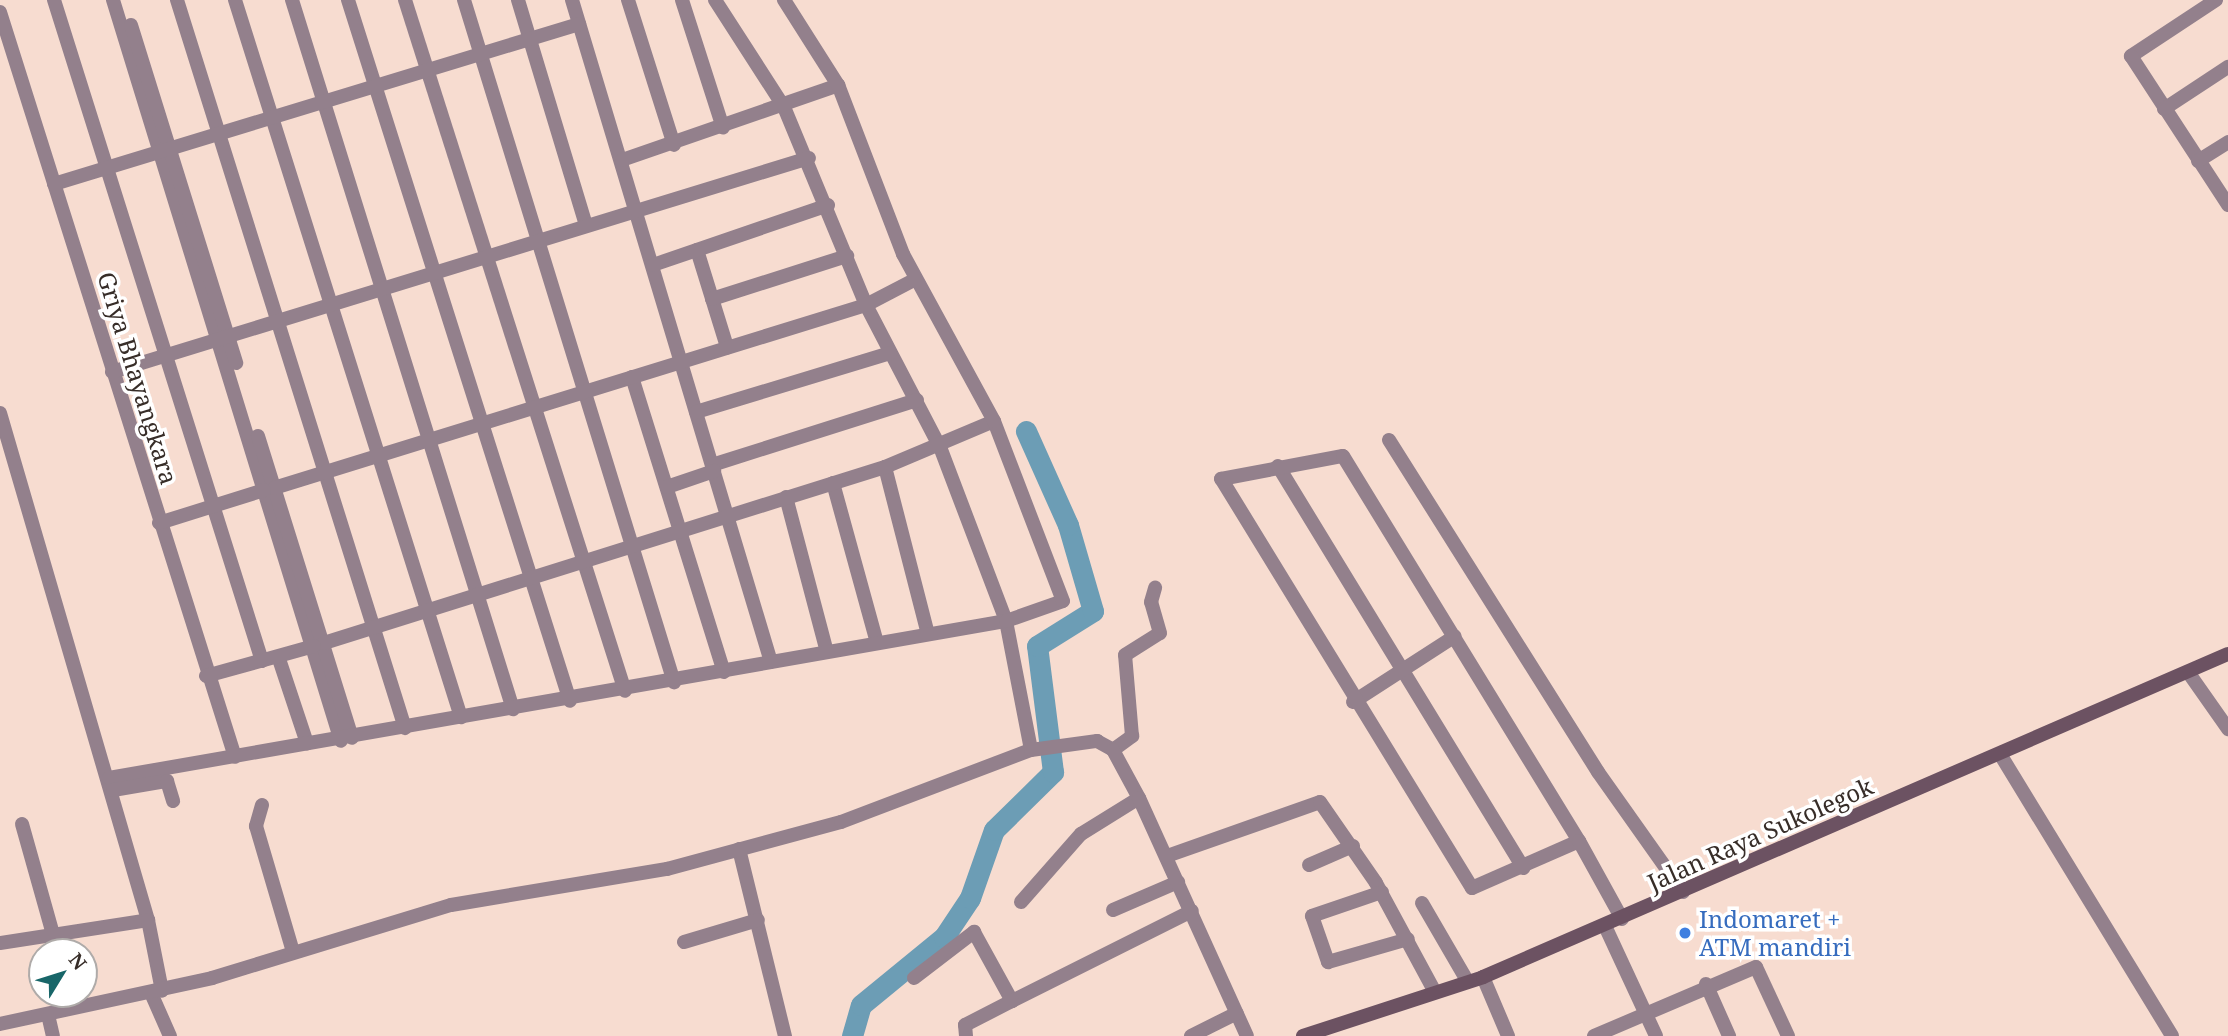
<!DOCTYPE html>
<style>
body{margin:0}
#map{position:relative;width:2228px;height:1036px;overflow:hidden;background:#f7dcd0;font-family:"Noto Serif",serif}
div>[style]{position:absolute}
.river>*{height:21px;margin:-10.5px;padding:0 10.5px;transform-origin:10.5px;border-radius:10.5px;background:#6c9db5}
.street>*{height:14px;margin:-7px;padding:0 7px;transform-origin:7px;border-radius:7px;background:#93808c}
.secondary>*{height:14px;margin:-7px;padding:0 7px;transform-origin:7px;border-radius:7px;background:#6c5262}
.dots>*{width:19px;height:19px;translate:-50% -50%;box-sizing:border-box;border:4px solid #fff;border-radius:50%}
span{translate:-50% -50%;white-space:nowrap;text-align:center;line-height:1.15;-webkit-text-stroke:7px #fff;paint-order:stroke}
.street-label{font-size:24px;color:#372d28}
.shop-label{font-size:24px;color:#366cbe}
.left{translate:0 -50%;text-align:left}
.north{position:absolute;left:28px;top:938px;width:70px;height:70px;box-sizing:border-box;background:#fff;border:2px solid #afaba9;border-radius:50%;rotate:52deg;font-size:19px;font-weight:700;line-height:28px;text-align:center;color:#372d28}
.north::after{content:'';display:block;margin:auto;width:24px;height:32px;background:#186669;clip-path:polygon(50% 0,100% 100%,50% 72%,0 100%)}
</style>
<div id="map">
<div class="river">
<i style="left:852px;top:1036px;width:32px;rotate:-74deg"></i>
<i style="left:861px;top:1005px;width:107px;rotate:-39.3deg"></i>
<i style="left:944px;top:937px;width:47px;rotate:-56.3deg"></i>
<i style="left:970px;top:898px;width:72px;rotate:-70.6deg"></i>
<i style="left:994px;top:830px;width:83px;rotate:-44.5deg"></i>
<i style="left:1053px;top:772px;width:127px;rotate:-97.2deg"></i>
<i style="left:1037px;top:646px;width:66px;rotate:-32deg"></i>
<i style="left:1093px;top:611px;width:90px;rotate:-106.2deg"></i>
<i style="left:1068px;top:525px;width:103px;rotate:-114.1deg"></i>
</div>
<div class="street">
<i style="left:54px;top:0;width:693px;rotate:72.53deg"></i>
<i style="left:113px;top:0;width:775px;rotate:72.9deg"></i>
<i style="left:177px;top:0;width:763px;rotate:72.61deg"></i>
<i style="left:235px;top:0;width:752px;rotate:72.51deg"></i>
<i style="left:292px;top:0;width:743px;rotate:72.69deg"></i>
<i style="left:348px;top:0;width:735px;rotate:72.43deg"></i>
<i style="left:405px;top:0;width:725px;rotate:72.34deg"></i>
<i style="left:464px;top:0;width:714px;rotate:72.89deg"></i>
<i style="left:518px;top:0;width:235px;rotate:73.2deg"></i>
<i style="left:572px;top:0;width:691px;rotate:73.27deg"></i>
<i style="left:628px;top:0;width:152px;rotate:72.4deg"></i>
<i style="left:682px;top:0;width:134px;rotate:72.2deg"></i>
<i style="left:715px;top:0;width:127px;rotate:57.2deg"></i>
<i style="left:784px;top:107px;width:214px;rotate:67.5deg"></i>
<i style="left:866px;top:305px;width:160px;rotate:62.5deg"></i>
<i style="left:940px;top:447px;width:186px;rotate:69.2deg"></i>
<i style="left:1006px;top:621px;width:131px;rotate:79deg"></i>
<i style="left:2216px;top:0;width:102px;rotate:146.6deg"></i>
<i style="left:2131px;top:56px;width:178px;rotate:56.9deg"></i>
<i style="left:0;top:12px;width:781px;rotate:72.49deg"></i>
<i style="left:131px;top:25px;width:354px;rotate:72.7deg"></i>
<i style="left:2164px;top:109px;width:77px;rotate:-33.3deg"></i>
<i style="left:622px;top:160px;width:229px;rotate:-19.1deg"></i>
<i style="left:2198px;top:161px;width:36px;rotate:-32deg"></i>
<i style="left:54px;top:184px;width:549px;rotate:-16.95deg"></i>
<i style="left:697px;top:250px;width:102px;rotate:72.8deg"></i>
<i style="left:653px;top:265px;width:185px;rotate:-18.9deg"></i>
<i style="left:712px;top:299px;width:142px;rotate:-17.7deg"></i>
<i style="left:112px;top:372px;width:729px;rotate:-17.07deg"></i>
<i style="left:632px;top:377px;width:309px;rotate:72.7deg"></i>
<i style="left:696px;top:412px;width:203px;rotate:-16.9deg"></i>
<i style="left:0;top:413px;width:528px;rotate:73.73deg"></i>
<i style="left:258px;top:436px;width:316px;rotate:72.7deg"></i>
<i style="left:1389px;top:440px;width:392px;rotate:57.8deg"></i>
<i style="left:1598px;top:772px;width:147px;rotate:54.7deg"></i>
<i style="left:712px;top:465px;width:215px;rotate:-17.6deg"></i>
<i style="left:1278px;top:466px;width:471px;rotate:58.6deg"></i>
<i style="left:885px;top:467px;width:172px;rotate:75.6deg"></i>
<i style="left:833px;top:483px;width:166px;rotate:74.6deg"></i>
<i style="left:667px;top:487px;width:50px;rotate:-18.8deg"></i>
<i style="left:274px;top:488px;width:620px;rotate:-17.18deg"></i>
<i style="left:866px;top:305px;width:56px;rotate:-27.5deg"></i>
<i style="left:786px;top:497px;width:160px;rotate:75.2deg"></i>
<i style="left:159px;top:523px;width:110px;rotate:-17.4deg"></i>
<i style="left:324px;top:643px;width:588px;rotate:-17.42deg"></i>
<i style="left:885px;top:467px;width:118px;rotate:-22.9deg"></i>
<i style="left:279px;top:659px;width:89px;rotate:71.6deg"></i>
<i style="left:2188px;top:672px;width:70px;rotate:54.9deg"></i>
<i style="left:206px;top:676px;width:112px;rotate:-15.5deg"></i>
<i style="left:1353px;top:702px;width:121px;rotate:-32.9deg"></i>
<i style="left:1113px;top:750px;width:24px;rotate:-36deg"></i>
<i style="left:1132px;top:736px;width:81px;rotate:-94.9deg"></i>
<i style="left:1125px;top:655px;width:41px;rotate:-32.2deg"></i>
<i style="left:1160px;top:633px;width:32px;rotate:-106deg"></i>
<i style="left:1151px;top:602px;width:15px;rotate:-74deg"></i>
<i style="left:2000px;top:754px;width:330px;rotate:58.6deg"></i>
<i style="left:109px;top:778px;width:911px;rotate:-9.93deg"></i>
<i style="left:1006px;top:621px;width:60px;rotate:-19.3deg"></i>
<i style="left:1063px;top:601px;width:193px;rotate:-111deg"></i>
<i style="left:994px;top:421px;width:190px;rotate:-118.6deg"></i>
<i style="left:903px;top:254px;width:181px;rotate:-111deg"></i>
<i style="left:838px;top:85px;width:101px;rotate:-122.4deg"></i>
<i style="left:113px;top:790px;width:55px;rotate:-9.5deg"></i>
<i style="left:167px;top:781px;width:21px;rotate:73deg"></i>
<i style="left:262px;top:805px;width:22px;rotate:106deg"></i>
<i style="left:256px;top:826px;width:131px;rotate:73.6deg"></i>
<i style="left:22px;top:824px;width:114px;rotate:74.3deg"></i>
<i style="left:1579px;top:841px;width:117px;rotate:156.3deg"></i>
<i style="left:1472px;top:888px;width:480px;rotate:-121.5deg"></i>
<i style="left:1221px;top:479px;width:124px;rotate:-10.7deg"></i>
<i style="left:1343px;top:456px;width:452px;rotate:58.5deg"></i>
<i style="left:1579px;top:841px;width:89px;rotate:61.1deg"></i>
<i style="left:739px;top:849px;width:193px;rotate:76.2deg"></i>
<i style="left:1167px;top:856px;width:162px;rotate:-19.4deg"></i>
<i style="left:1320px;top:802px;width:98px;rotate:55.3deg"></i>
<i style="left:1376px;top:883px;width:124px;rotate:61.6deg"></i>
<i style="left:1309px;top:865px;width:48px;rotate:-23.4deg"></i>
<i style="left:1382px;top:892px;width:74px;rotate:161.1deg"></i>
<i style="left:1312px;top:916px;width:49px;rotate:70.8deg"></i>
<i style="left:1328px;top:962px;width:83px;rotate:-16deg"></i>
<i style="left:1021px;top:902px;width:91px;rotate:-48.6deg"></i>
<i style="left:1081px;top:834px;width:68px;rotate:-31.8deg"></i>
<i style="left:1422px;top:903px;width:91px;rotate:59.8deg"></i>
<i style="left:1113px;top:910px;width:71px;rotate:-23.3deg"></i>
<i style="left:1605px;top:926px;width:121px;rotate:65.1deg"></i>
<i style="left:684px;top:942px;width:77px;rotate:-16.6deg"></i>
<i style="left:0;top:943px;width:150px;rotate:-8.8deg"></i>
<i style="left:148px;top:920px;width:72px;rotate:78.8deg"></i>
<i style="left:1483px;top:977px;width:64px;rotate:67deg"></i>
<i style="left:914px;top:978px;width:76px;rotate:-37.5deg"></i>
<i style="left:974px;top:932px;width:79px;rotate:61.2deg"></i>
<i style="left:1012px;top:1001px;width:201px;rotate:-26.6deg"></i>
<i style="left:1706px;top:984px;width:57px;rotate:66.1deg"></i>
<i style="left:151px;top:993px;width:47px;rotate:66.2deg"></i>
<i style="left:49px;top:1019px;width:17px;rotate:77deg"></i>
<i style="left:0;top:1024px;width:217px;rotate:-12.2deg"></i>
<i style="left:212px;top:978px;width:250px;rotate:-17deg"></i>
<i style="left:451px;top:905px;width:219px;rotate:-9.5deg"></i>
<i style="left:667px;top:869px;width:180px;rotate:-15.1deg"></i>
<i style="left:841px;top:822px;width:203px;rotate:-20.8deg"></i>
<i style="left:1031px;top:750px;width:67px;rotate:-7.8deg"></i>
<i style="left:1097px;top:741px;width:18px;rotate:29deg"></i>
<i style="left:1113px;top:750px;width:55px;rotate:61.6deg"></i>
<i style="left:1139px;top:798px;width:261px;rotate:65.6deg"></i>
<i style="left:966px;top:1036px;width:11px;rotate:-95deg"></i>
<i style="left:965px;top:1025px;width:53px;rotate:-27.1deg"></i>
<i style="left:1191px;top:1036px;width:51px;rotate:-26.6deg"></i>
<i style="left:1594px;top:1036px;width:176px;rotate:-23.1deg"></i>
<i style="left:1756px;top:967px;width:76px;rotate:65.1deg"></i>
</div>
<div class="secondary">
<i style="left:1303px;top:1036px;width:189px;rotate:-18.1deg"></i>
<i style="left:1483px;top:977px;width:812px;rotate:-23.44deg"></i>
</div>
<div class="dots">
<i style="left:1685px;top:933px;background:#3f7fe0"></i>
</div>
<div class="street-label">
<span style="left:138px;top:378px;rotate:73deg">Griya Bhayangkara</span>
<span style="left:1760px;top:834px;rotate:-24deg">Jalan Raya Sukolegok</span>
</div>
<div class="shop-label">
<span class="left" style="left:1699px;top:933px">Indomaret +<br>ATM mandiri</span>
</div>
<div class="north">N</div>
</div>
